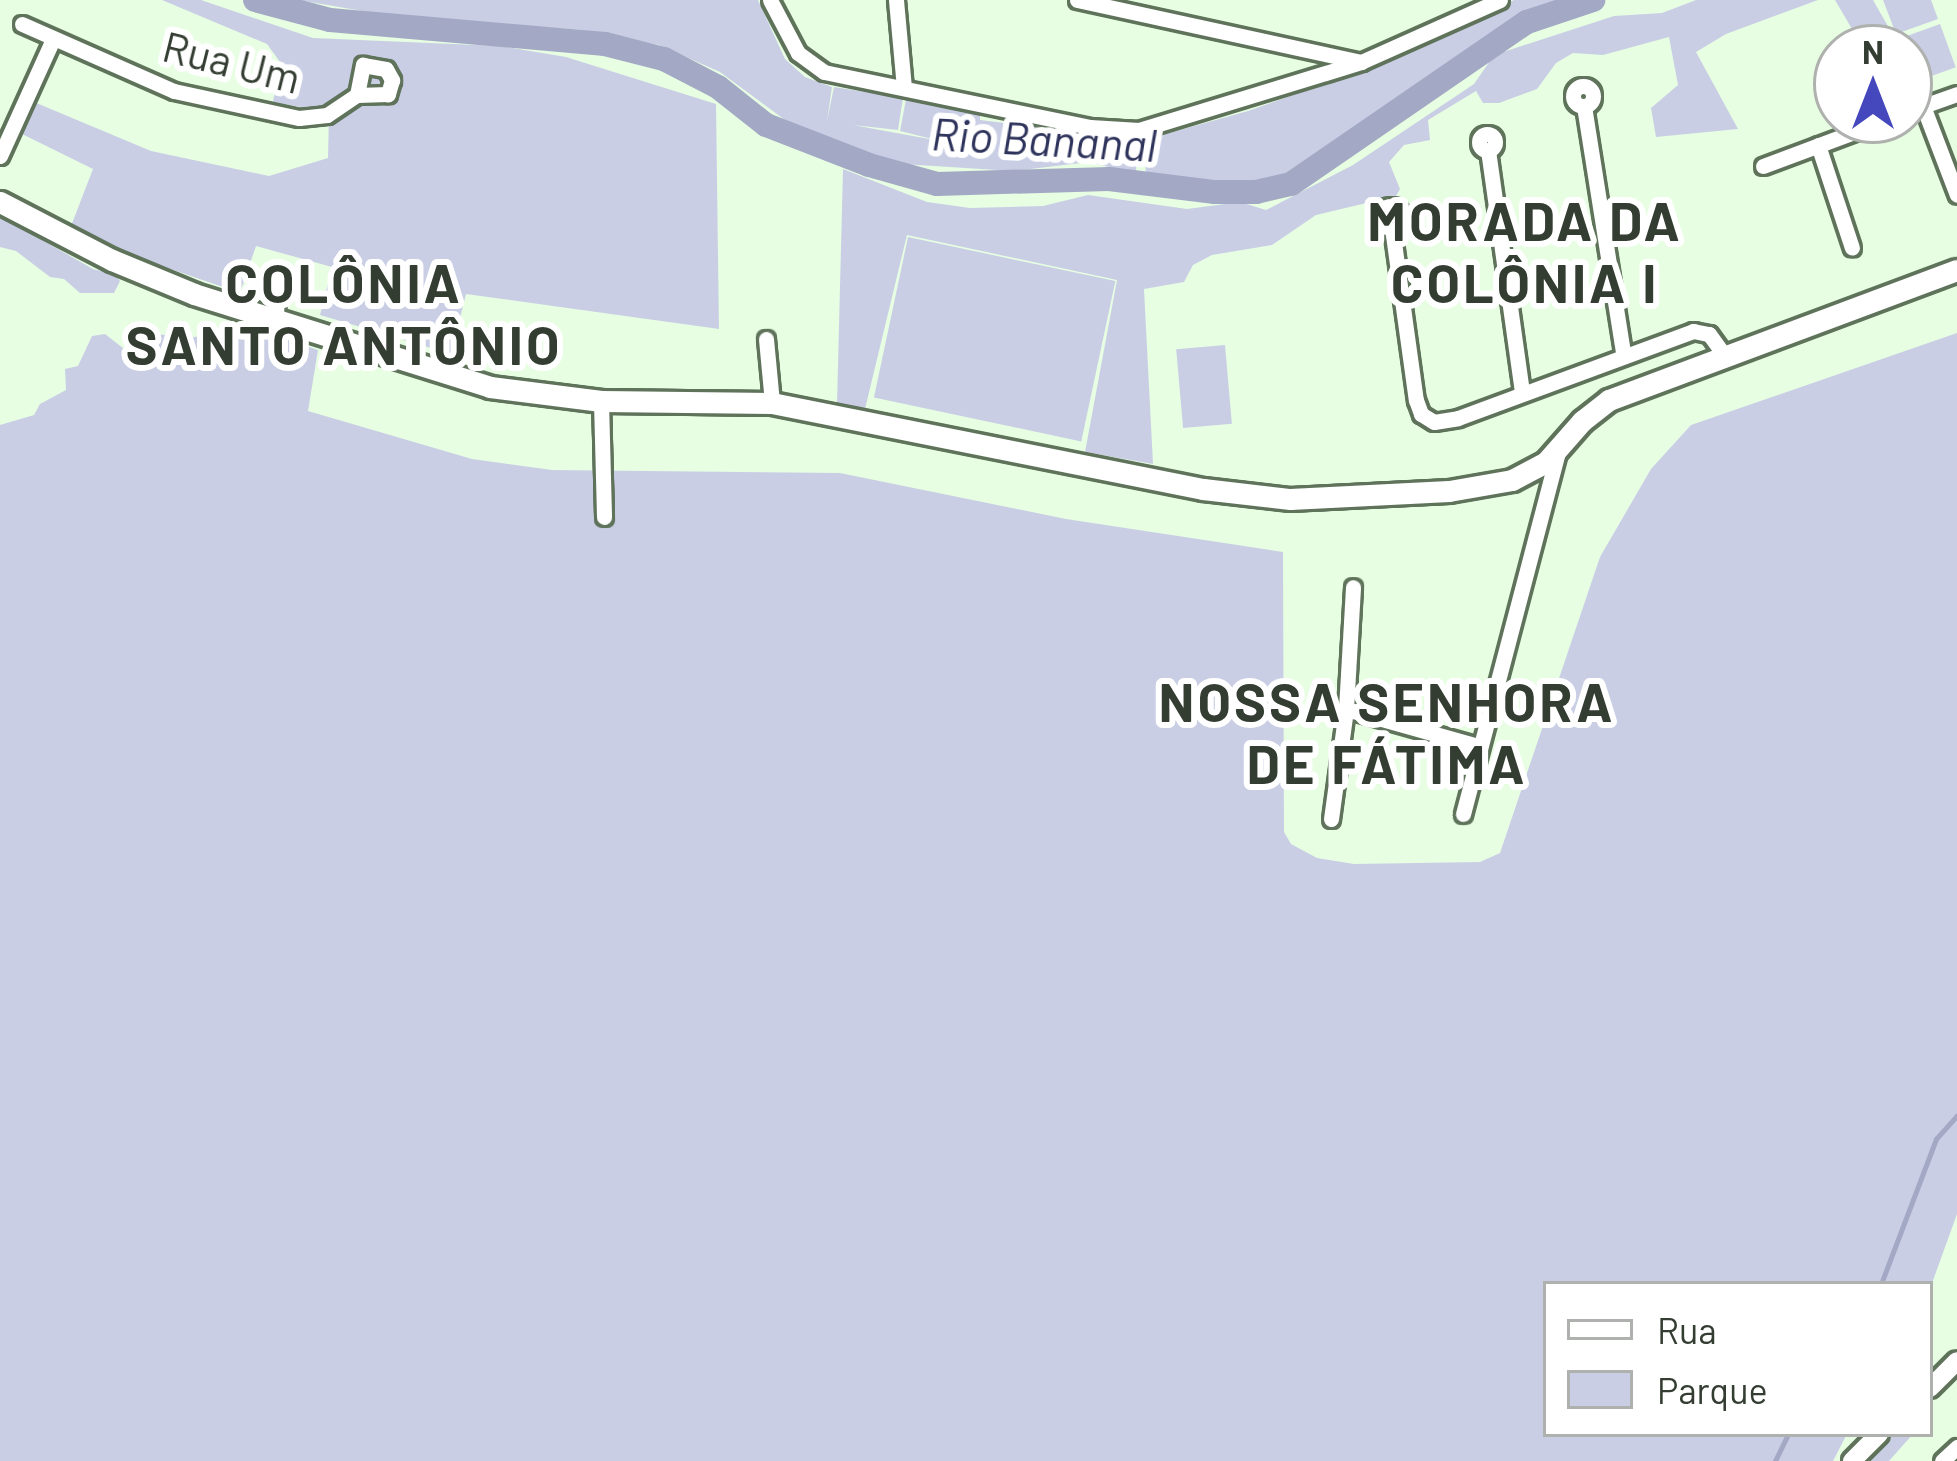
<!DOCTYPE html>
<meta charset="utf-8">
<style>
body{margin:0}
#map{position:relative;width:1957px;height:1461px;overflow:hidden;background:#e7fee3;font-family:Barlow,sans-serif}
div>[style]{position:absolute}
.green>*{inset:0;background:#c9cee5;transform-origin:0 0}
.stream>*{height:4.5px;margin:-2.25px;padding:0 2.25px;transform-origin:2.25px;border-radius:2.25px;background:#a3a9c4}
.river>*{height:24px;margin:-12px;padding:0 12px;transform-origin:12px;border-radius:12px;background:#a3a9c4}
.roads{filter:drop-shadow(3px 0 #5f735b) drop-shadow(-3px 0 #5f735b) drop-shadow(0 3px #5f735b) drop-shadow(0 -3px #5f735b)}
.minor>*{height:15px;margin:-7.5px;padding:0 7.5px;transform-origin:7.5px;border-radius:7.5px;background:#fff}
.minor>.ring{margin:-7.5px;padding:0;box-sizing:content-box;background:none;border:15px solid #fff;border-radius:50%}
.tertiary>*{height:18px;margin:-9px;padding:0 9px;transform-origin:9px;border-radius:9px;background:#fff}
.secondary>*{height:21px;margin:-10.5px;padding:0 10.5px;transform-origin:10.5px;border-radius:10.5px;background:#fff}
span{translate:-50% -50%;white-space:nowrap;text-align:center;line-height:1.15;-webkit-text-stroke:12px #fff;paint-order:stroke}
.street-label{font-size:42px;color:#343d32}
.water-label{font-size:45px;color:#2e335b;font-style:italic}
.district-label{font-size:54px;color:#343d32;font-weight:700;letter-spacing:3px}
.legend{position:absolute;left:1543px;top:1281px;width:390px;height:156px;box-sizing:border-box;background:#fff;border:3px solid #aeb1ad;margin:0;padding:15px 21px;list-style:none;font-size:36px;color:#343d32}
.legend li{display:flex;align-items:center;gap:24px;height:60px}
.legend b{width:60px;border:3px solid #aeb1ad}
.north{position:absolute;left:1813px;top:24px;width:120px;height:120px;box-sizing:border-box;background:#fff;border:3px solid #aeb1ad;border-radius:50%;rotate:0deg;font-size:33px;font-weight:700;line-height:48px;text-align:center;color:#343d32}
.north::after{content:'';display:block;margin:auto;width:42px;height:54px;background:#4547bd;clip-path:polygon(50% 0,100% 100%,50% 72%,0 100%)}
</style>
<div id="map">
<div class="green">
<i style="clip-path:polygon(162px 0,201px 0,313px 38px,500px 46px,566px 57px,716px 104px,719px 329px,466px 294px,451px 354px,320px 315px,332px 267px,256px 246px,240px 293px,136px 257px,71px 226px,93px 169px,20px 133px,34px 102px,151px 151px,269px 176px,328px 158px,329px 112px,273px 102px,280px 62px,267px 44px)"></i>
<i style="clip-path:polygon(298px 0,758px 0,785px 59px,805px 77px,832px 87px,827px 121px,834px 87px,903px 98px,898px 130px,853px 125px,940px 141px,900px 131px,906px 99px,980px 114px,980px 120px,1137px 140px,1136px 174px,1089px 162px,1013px 171px,902px 164px,847px 151px,800px 131px,720px 72px,659px 45px,583px 30px,392px 16px)"></i>
<i style="clip-path:polygon(1514px 0,1575px 0,1523px 20px,1350px 140px,1281px 178px,1235px 185px,1146px 176px,1144px 140px,1248px 111px,1371px 67px)"></i>
<i style="clip-path:polygon(1696px 0,1818px 0,1726px 34px,1696px 52px,1738px 129px,1656px 137px,1651px 108px,1678px 85px,1669px 37px,1603px 55px,1573px 53px,1556px 63px,1537px 89px,1499px 103px,1483px 103px,1476px 91px,1428px 120px,1430px 140px,1404px 145px,1389px 162px,1400px 189px,1396px 196px,1316px 215px,1272px 245px,1212px 255px,1193px 265px,1184px 282px,1144px 289px,1153px 464px,1085px 452px,1117px 280px,907px 235px,865px 409px,837px 404px,843px 169px,927px 202px,970px 208px,1043px 206px,1088px 195px,1187px 209px,1240px 202px,1266px 210px,1353px 165px,1474px 84px,1494px 55px,1614px 16px,1662px 13px)"></i>
<i style="clip-path:polygon(1835px 0,1873px 0,1897px 42px,1886px 47px,1874px 34px,1859px 41px)"></i>
<i style="clip-path:polygon(1883px 0,1931px 0,1938px 19px,1896px 34px)"></i>
<i style="left:1940px;top:24px;width:46px;height:36px;rotate:70deg"></i>
<i style="clip-path:polygon(0 216px,93px 269px,116px 275px,120px 281px,114px 293px,80px 293px,64px 279px,50px 277px,16px 251px,0 247px)"></i>
<i style="left:908px;top:237px;width:212px;height:164px;rotate:12deg"></i>
<i style="clip-path:polygon(250px 327px,318px 350px,308px 411px,472px 459px,552px 470px,840px 473px,1066px 519px,1283px 552px,1284px 832px,1291px 844px,1317px 858px,1354px 864px,1480px 862px,1500px 853px,1600px 557px,1651px 469px,1691px 425px,1957px 333px,1957px 1214px,1931px 1286px,1546px 1284px,1546px 1434px,1847px 1434px,1833px 1461px,0 1461px,0 425px,34px 415px,40px 404px,66px 390px,65px 369px,78px 366px,92px 336px,105px 334px,128px 352px,149px 333px,189px 338px)"></i>
<i style="left:1225px;top:345px;width:79px;height:49px;rotate:85deg"></i>
<i style="clip-path:polygon(1887px 1434px,1913px 1434px,1889px 1461px,1866px 1461px)"></i>
</div>
<div class="stream">
<i style="left:1881px;top:1284px;width:155px;rotate:-69.2deg"></i>
<i style="left:1936px;top:1139px;width:31px;rotate:-48deg"></i>
<i style="left:1775px;top:1461px;width:30px;rotate:-64deg"></i>
</div>
<div class="river">
<i style="left:255px;top:0;width:78px;rotate:14.9deg"></i>
<i style="left:330px;top:20px;width:276px;rotate:5deg"></i>
<i style="left:605px;top:44px;width:61px;rotate:14.3deg"></i>
<i style="left:664px;top:59px;width:61px;rotate:27.4deg"></i>
<i style="left:718px;top:87px;width:61px;rotate:38.4deg"></i>
<i style="left:766px;top:125px;width:110px;rotate:21.2deg"></i>
<i style="left:869px;top:165px;width:71px;rotate:15.6deg"></i>
<i style="left:937px;top:184px;width:172px;rotate:-1.7deg"></i>
<i style="left:1109px;top:179px;width:107px;rotate:7deg"></i>
<i style="left:1215px;top:192px;width:41px"></i>
<i style="left:1256px;top:192px;width:36px;rotate:-13deg"></i>
<i style="left:1291px;top:184px;width:286px;rotate:-34.5deg"></i>
<i style="left:1527px;top:22px;width:70px;rotate:-18.4deg"></i>
</div>
<div class="roads">
<div class="minor">
<i style="left:770px;top:0;width:60px;rotate:62.2deg"></i>
<i style="left:798px;top:53px;width:32px;rotate:36deg"></i>
<i style="left:824px;top:72px;width:272px;rotate:11.7deg"></i>
<i style="left:1090px;top:127px;width:49px;rotate:3.5deg"></i>
<i style="left:1139px;top:130px;width:232px;rotate:-17deg"></i>
<i style="left:1361px;top:62px;width:152px;rotate:-24deg"></i>
<i style="left:896px;top:0;width:88px;rotate:84.8deg"></i>
<i style="left:1077px;top:0;width:291px;rotate:12.3deg"></i>
<i style="left:22px;top:24px;width:166px;rotate:23.8deg"></i>
<i style="left:174px;top:91px;width:128px;rotate:12.2deg"></i>
<i style="left:299px;top:118px;width:28px;rotate:-6deg"></i>
<i style="left:327px;top:115px;width:36px;rotate:-34deg"></i>
<i style="left:357px;top:95px;width:31px;rotate:-79deg"></i>
<i style="left:363px;top:65px;width:23px;rotate:10deg"></i>
<i style="left:386px;top:69px;width:13px;rotate:61deg"></i>
<i style="left:392px;top:80px;width:15px;rotate:106deg"></i>
<i style="left:388px;top:94px;width:31px;rotate:178deg"></i>
<i class="ring" style="left:1573px;top:86px;width:5px;height:5px"></i>
<i style="left:1584px;top:106px;width:250px;rotate:81deg"></i>
<i style="left:1923px;top:106px;width:95px;rotate:69.1deg"></i>
<i style="left:1909px;top:111px;width:51px;rotate:-19.5deg"></i>
<i class="ring" style="left:1479px;top:134px;width:1px;height:1px"></i>
<i style="left:1818px;top:145px;width:108px;rotate:71.7deg"></i>
<i style="left:1488px;top:150px;width:243px;rotate:82deg"></i>
<i style="left:0;top:156px;width:128px;rotate:-65.6deg"></i>
<i style="left:1763px;top:166px;width:131px;rotate:-20.5deg"></i>
<i class="ring" style="left:1380px;top:206px;width:7px;height:7px"></i>
<i style="left:1392px;top:228px;width:174px;rotate:82.1deg"></i>
<i style="left:1416px;top:400px;width:15px;rotate:70deg"></i>
<i style="left:1421px;top:414px;width:15px;rotate:32deg"></i>
<i style="left:1434px;top:422px;width:24px;rotate:-9deg"></i>
<i style="left:1458px;top:418px;width:251px;rotate:-20.3deg"></i>
<i style="left:1693px;top:331px;width:16px;rotate:11deg"></i>
<i style="left:1709px;top:334px;width:27px;rotate:54deg"></i>
<i style="left:276px;top:323px;width:51px;rotate:-88.9deg"></i>
<i style="left:766px;top:339px;width:64px;rotate:84.6deg"></i>
<i style="left:601px;top:401px;width:116px;rotate:88.5deg"></i>
<i style="left:1346px;top:709px;width:137px;rotate:15.7deg"></i>
<i style="left:1463px;top:814px;width:375px;rotate:-75.3deg"></i>
<i style="left:1331px;top:819px;width:111px;rotate:-82.2deg"></i>
<i style="left:1346px;top:709px;width:122px;rotate:-86.7deg"></i>
<i style="left:1942px;top:1461px;width:21px;rotate:-43deg"></i>
</div>
<div class="tertiary">
<i style="left:1930px;top:1388px;width:38px;rotate:-45deg"></i>
<i style="left:1852px;top:1461px;width:38px;rotate:-45deg"></i>
</div>
<div class="secondary">
<i style="left:0;top:202px;width:126px;rotate:27.4deg"></i>
<i style="left:112px;top:260px;width:89px;rotate:22.5deg"></i>
<i style="left:194px;top:294px;width:310px;rotate:17.4deg"></i>
<i style="left:490px;top:387px;width:112px;rotate:7.2deg"></i>
<i style="left:601px;top:401px;width:171px;rotate:0.7deg"></i>
<i style="left:772px;top:403px;width:439px;rotate:11.3deg"></i>
<i style="left:1203px;top:489px;width:88px;rotate:6.6deg"></i>
<i style="left:1290px;top:499px;width:159px;rotate:-2.9deg"></i>
<i style="left:1449px;top:491px;width:64px;rotate:-9.9deg"></i>
<i style="left:1512px;top:480px;width:38px;rotate:-28deg"></i>
<i style="left:1546px;top:462px;width:55px;rotate:-48.7deg"></i>
<i style="left:1582px;top:421px;width:34px;rotate:-38deg"></i>
<i style="left:1609px;top:400px;width:371px;rotate:-20.5deg"></i>
</div>
</div>
<div class="street-label">
<span style="left:232px;top:61px;rotate:14deg">Rua Um</span>
</div>
<div class="water-label">
<span style="left:1044px;top:139px;rotate:3deg">Rio Bananal</span>
</div>
<div class="district-label">
<span style="left:1525px;top:251px">MORADA DA<br>COLÔNIA I</span>
<span style="left:344px;top:313px">COLÔNIA<br>SANTO ANTÔNIO</span>
<span style="left:1387px;top:732px">NOSSA SENHORA<br>DE FÁTIMA</span>
</div>
<ul class="legend">
<li><b style="height:15px;background:#fff"></b>Rua</li>
<li><b style="height:33px;background:#c9cee5"></b>Parque</li>
</ul>
<div class="north">N</div>
</div>
